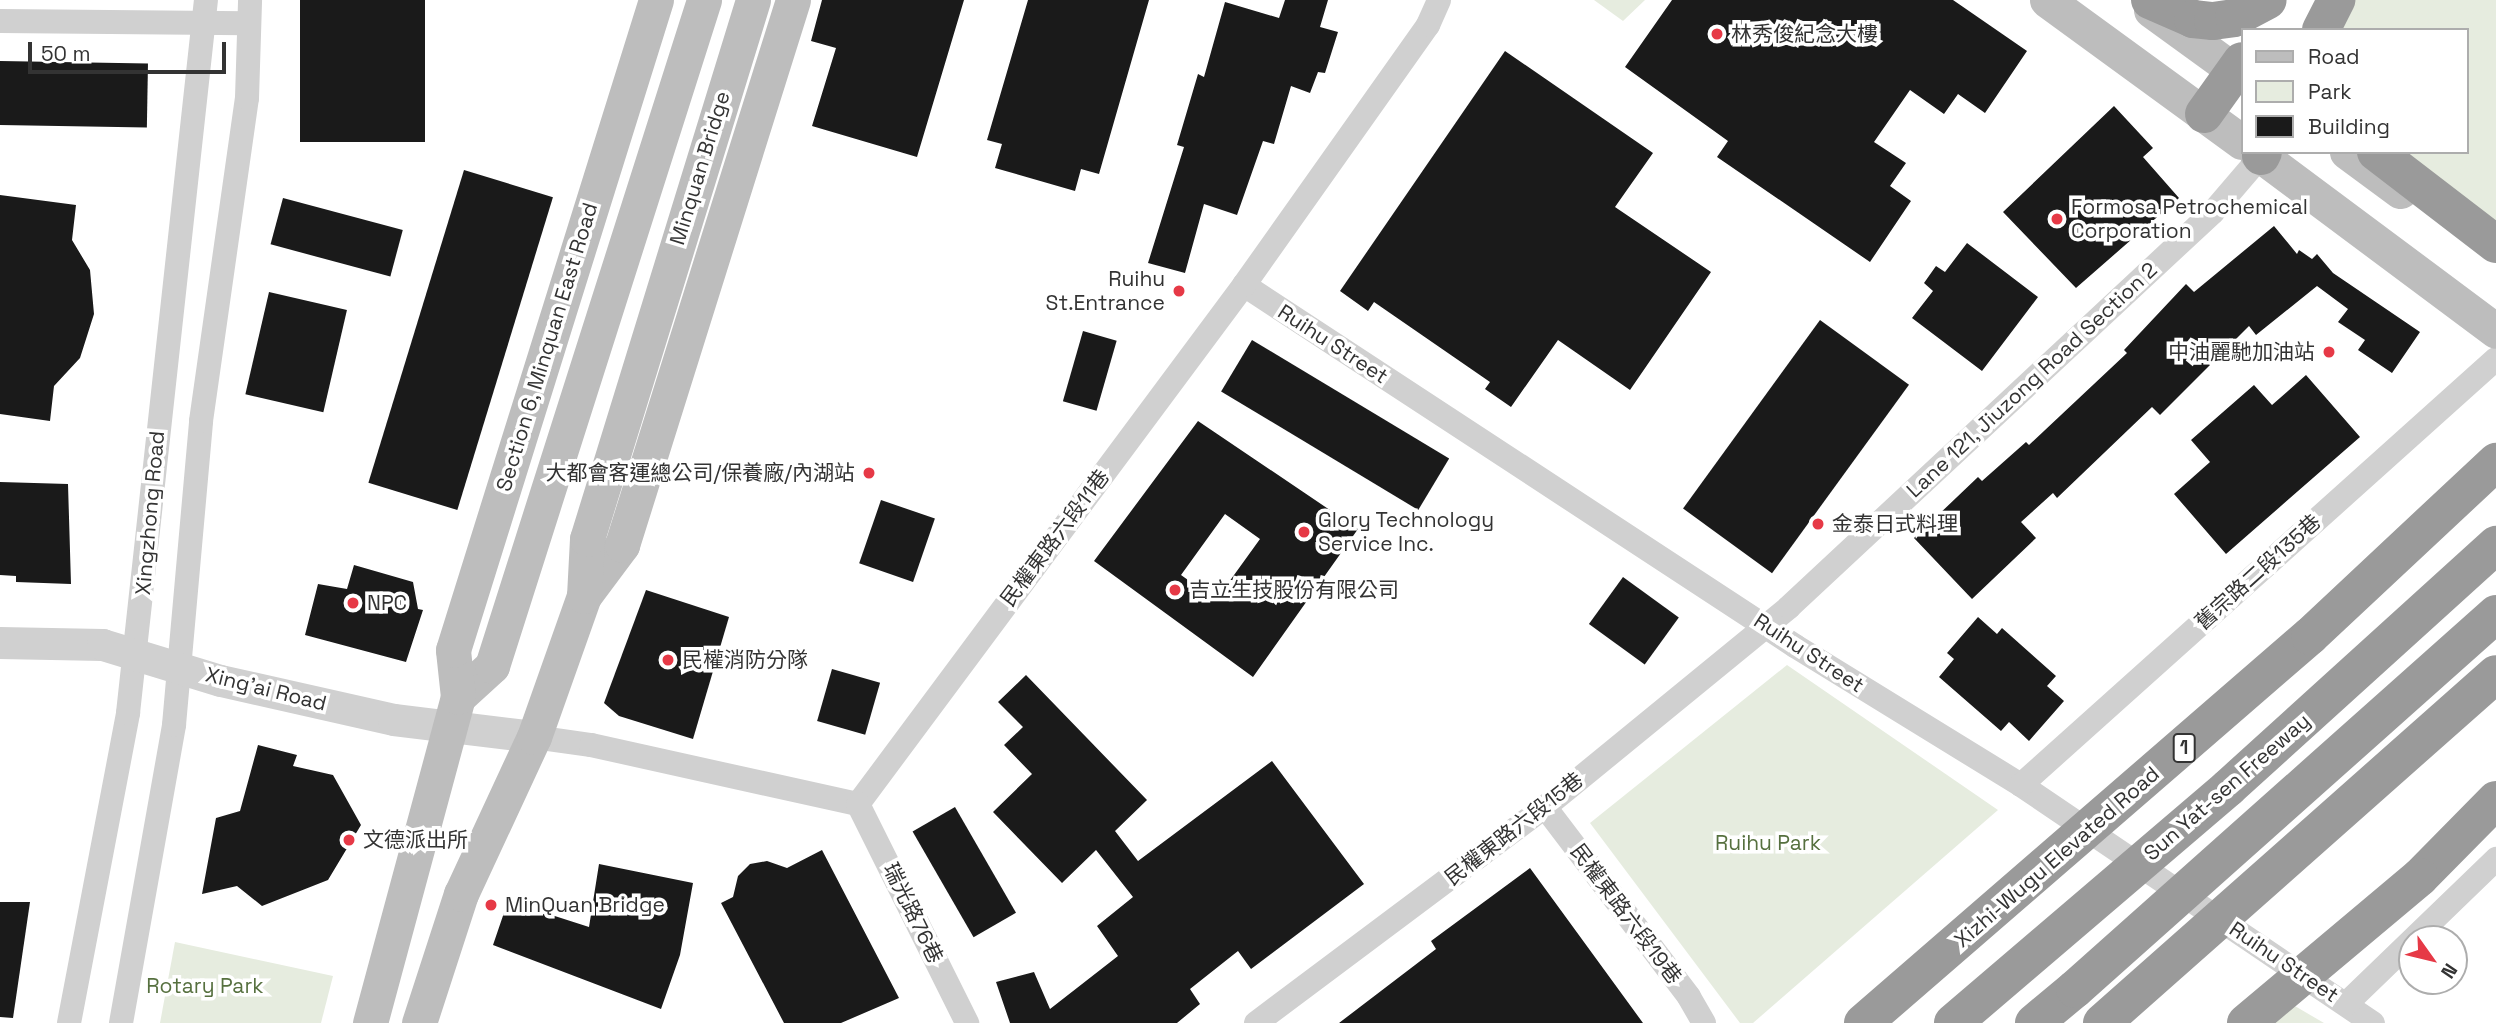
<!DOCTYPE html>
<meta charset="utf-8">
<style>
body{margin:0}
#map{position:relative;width:2496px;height:1023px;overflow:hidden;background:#fff;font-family:"Space Grotesk","Noto Sans TC",sans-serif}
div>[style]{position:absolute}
.green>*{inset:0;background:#e6ecdf}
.building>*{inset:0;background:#1a1a1a;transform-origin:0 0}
.minor>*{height:24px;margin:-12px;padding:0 12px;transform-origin:12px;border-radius:12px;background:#d0d0d0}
.tertiary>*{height:32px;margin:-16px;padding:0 16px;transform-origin:16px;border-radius:16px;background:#d0d0d0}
.secondary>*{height:35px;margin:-17.5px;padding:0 17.5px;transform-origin:17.5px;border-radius:17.5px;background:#bdbdbd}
.motorway>*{height:38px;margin:-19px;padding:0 19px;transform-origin:19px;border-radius:19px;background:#9a9a9a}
.motorway-bridge>*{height:38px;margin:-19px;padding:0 19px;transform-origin:19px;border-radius:19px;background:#9a9a9a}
.dots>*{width:19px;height:19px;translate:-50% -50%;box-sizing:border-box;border:4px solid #fff;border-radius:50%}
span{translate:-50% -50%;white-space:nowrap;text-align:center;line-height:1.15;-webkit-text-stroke:7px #fff;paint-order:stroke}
.shield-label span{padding:2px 5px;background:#fff;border:2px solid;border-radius:5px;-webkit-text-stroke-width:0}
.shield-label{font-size:19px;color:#333;font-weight:700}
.poi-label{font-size:21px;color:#333}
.left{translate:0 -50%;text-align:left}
.right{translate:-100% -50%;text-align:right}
.street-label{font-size:21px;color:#333}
.park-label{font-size:21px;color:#56703f}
.legend{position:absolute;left:2241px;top:28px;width:228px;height:126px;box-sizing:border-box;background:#fff;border:2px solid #adadad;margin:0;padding:9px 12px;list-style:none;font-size:21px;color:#333}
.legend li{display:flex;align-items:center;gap:14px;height:35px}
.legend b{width:35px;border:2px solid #adadad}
.north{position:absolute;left:2398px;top:925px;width:70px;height:70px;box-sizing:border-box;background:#fff;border:2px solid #adadad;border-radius:50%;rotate:124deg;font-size:19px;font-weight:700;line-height:28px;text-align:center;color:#333}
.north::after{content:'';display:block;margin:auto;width:24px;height:32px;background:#e63946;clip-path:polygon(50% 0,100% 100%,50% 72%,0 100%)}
.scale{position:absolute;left:28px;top:42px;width:198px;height:32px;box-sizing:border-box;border:4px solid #333;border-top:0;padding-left:9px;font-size:21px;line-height:24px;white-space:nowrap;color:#333;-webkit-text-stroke:5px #fff;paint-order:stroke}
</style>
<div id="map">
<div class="green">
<i style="clip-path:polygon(1594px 0,1645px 0,1623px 21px)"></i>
<i style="clip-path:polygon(2338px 0,2496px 0,2496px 225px,2388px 152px,2466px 152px,2466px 30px,2320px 30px)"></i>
<i style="clip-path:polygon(1787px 665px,1998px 810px,1753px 1023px,1740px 1023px,1590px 823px)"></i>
<i style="clip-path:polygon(175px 942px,333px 976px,321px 1023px,160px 1023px)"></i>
<i style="clip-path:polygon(2288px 1002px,2324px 1023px,2263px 1023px)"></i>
</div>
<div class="building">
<i style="left:300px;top:0;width:125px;height:142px"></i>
<i style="clip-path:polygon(822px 0,964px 0,917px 157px,812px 126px,836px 48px,811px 41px)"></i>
<i style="clip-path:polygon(1028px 0,1149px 0,1099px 174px,1081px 169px,1075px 191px,995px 168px,1002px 144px,987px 140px)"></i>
<i style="clip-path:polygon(1285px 0,1328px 0,1320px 27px,1338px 32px,1325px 73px,1318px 72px,1310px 93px,1291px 86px,1274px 144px,1263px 141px,1237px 215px,1204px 204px,1185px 273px,1148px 263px,1184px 147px,1177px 145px,1198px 74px,1204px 77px,1225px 2px,1279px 18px)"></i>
<i style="clip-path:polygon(1672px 0,1953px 0,2027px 51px,1985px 113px,1958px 94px,1944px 114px,1910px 90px,1874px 142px,1906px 163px,1890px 186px,1911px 201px,1870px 262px,1717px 157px,1728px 141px,1625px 67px)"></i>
<i style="clip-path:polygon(1505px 51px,1653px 153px,1615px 207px,1711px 272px,1630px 390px,1558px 340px,1511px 407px,1485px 389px,1490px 382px,1374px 302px,1368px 311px,1340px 291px)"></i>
<i style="left:0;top:61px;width:148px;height:64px;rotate:1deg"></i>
<i style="clip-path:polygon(2114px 106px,2153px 148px,2143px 157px,2179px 198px,2076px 288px,2003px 212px)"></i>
<i style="left:464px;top:170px;width:93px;height:327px;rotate:17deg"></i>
<i style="clip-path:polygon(0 195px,76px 205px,72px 240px,90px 270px,94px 314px,80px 358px,54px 386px,50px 421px,0 414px)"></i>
<i style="left:283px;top:198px;width:124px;height:48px;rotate:15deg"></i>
<i style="clip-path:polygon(2274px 226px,2297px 254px,2299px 250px,2312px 259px,2317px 254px,2333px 273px,2420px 332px,2392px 373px,2358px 350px,2365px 340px,2338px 322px,2348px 309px,2317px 286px,2256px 335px,2249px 326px,2160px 415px,2152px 407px,2057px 498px,2053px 493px,2021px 522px,2036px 538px,1972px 599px,1914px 538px,1978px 477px,1982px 481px,2026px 442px,2029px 445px,2127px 353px,2124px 350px,2186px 284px,2194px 292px)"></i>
<i style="clip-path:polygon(1967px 243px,2038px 297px,1982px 371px,1912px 318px,1933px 291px,1924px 283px,1936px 266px,1945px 272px)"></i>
<i style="left:269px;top:292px;width:80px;height:105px;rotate:13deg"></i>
<i style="left:1820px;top:320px;width:110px;height:233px;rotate:36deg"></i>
<i style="left:1083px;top:331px;width:35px;height:73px;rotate:16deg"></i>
<i style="left:1252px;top:340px;width:230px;height:60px;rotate:31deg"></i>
<i style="clip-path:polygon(2306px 375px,2360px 437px,2226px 554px,2174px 494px,2210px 462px,2191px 440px,2254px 385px,2272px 405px)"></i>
<i style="clip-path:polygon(evenodd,1198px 421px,1358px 529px,1253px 677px,1094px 561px,1198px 421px,1225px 514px,1260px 539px,1216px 600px,1181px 575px,1225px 514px)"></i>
<i style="clip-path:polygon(0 482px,68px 484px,71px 584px,16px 582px,16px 576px,0 575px)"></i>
<i style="left:881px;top:500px;width:57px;height:67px;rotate:19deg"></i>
<i style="clip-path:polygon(354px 565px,413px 582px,418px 609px,423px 610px,406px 662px,305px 635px,318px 584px,347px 589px)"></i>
<i style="left:1623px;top:577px;width:69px;height:58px;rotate:36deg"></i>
<i style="clip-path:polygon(646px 590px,729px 617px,693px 739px,619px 716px,604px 703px)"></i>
<i style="clip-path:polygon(1978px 617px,1997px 634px,2002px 628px,2056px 676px,2047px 686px,2064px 701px,2029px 741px,2009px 722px,2001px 731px,1939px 677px,1954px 659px,1947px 653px)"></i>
<i style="left:832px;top:669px;width:50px;height:54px;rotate:16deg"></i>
<i style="clip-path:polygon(1026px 675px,1147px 800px,1115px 831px,1138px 861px,1272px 761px,1364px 884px,1251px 969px,1238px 951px,1190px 989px,1200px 1004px,1177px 1023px,1010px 1023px,996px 982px,1034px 972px,1050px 1009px,1118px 956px,1097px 926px,1133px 897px,1096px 850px,1062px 883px,993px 812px,1032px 774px,1004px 745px,1023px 727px,998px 702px)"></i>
<i style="clip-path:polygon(258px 745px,297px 755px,293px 766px,333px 775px,361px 825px,328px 880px,262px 906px,237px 886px,202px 894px,216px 818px,240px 811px)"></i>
<i style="left:955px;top:807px;width:122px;height:49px;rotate:60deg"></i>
<i style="clip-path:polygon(822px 850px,899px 998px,841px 1023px,784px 1023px,721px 903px,733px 897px,738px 876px,750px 864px,767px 861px,787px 868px)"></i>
<i style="clip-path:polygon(599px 864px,693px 883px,680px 955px,661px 1009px,493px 945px,508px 901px,589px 927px)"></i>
<i style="clip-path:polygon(1530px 868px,1643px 1023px,1339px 1023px,1436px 949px,1431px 941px)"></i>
<i style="clip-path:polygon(0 902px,30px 902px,13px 1018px,0 1017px)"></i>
</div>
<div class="minor">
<i style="left:0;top:21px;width:247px;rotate:0.5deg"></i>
<i style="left:1244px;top:285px;width:659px;rotate:33.23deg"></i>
<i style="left:1795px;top:646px;width:265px;rotate:31.6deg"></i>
<i style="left:2021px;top:785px;width:425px;rotate:34.1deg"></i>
<i style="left:534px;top:737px;width:58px;rotate:8deg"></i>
<i style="left:591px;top:745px;width:273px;rotate:12.5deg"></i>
<i style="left:2021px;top:785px;width:638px;rotate:-41.89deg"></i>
<i style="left:858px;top:804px;width:647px;rotate:-53.36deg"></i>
<i style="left:1244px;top:285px;width:319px;rotate:-54.7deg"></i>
<i style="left:1428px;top:25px;width:27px;rotate:-66deg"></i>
<i style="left:858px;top:804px;width:245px;rotate:63.5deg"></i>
<i style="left:1545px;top:807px;width:238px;rotate:52.8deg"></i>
<i style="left:1689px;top:997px;width:30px;rotate:60deg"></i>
<i style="left:2346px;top:1004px;width:209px;rotate:-44deg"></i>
<i style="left:69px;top:1023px;width:316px;rotate:-79.2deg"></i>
<i style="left:128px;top:713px;width:717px;rotate:-83.76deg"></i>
<i style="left:121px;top:1023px;width:303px;rotate:-79.9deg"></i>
<i style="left:174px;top:725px;width:305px;rotate:-84.9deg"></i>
<i style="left:201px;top:421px;width:326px;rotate:-81.9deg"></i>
<i style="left:247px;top:98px;width:98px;rotate:-88.2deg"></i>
<i style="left:1256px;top:1023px;width:361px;rotate:-36.8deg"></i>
<i style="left:1545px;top:807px;width:315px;rotate:-39.3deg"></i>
<i style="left:1789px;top:607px;width:579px;rotate:-42.97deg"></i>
<i style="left:2213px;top:212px;width:74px;rotate:-49.4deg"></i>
</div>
<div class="tertiary">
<i style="left:0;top:643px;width:103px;rotate:1.1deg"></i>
<i style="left:103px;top:645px;width:123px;rotate:17deg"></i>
<i style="left:221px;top:681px;width:177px;rotate:12.7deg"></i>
<i style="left:394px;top:720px;width:141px;rotate:6.9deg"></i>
</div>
<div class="secondary">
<i style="left:2047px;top:0;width:241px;rotate:36.1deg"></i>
<i style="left:2151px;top:10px;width:112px;rotate:36deg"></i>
<i style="left:2256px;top:152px;width:299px;rotate:36.7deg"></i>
<i style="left:2347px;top:152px;width:66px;rotate:36.3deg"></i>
<i style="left:584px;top:596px;width:64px;rotate:-53.3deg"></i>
<i style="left:622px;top:545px;width:571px;rotate:-72.58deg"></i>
<i style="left:458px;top:697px;width:46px;rotate:-42.4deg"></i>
<i style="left:492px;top:666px;width:699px;rotate:-72.34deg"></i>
<i style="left:370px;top:1023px;width:338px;rotate:-74.9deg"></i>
<i style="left:458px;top:697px;width:47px;rotate:-96.1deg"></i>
<i style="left:453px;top:650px;width:681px;rotate:-72.66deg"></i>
<i style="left:419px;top:1023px;width:136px;rotate:-72deg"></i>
<i style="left:461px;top:894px;width:173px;rotate:-65.1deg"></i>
<i style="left:534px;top:737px;width:150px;rotate:-70.5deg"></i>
<i style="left:584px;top:596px;width:57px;rotate:-87deg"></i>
<i style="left:587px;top:539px;width:564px;rotate:-72.88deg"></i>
</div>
<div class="motorway">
<i style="left:2150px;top:0;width:47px;rotate:23.8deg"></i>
<i style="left:2193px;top:19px;width:20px;rotate:6deg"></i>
<i style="left:2213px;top:21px;width:21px;rotate:-8deg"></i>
<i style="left:2234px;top:18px;width:38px;rotate:-28deg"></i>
<i style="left:2321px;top:30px;width:34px;rotate:-63deg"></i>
<i style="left:2204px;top:114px;width:65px;rotate:-54.4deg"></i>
<i style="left:2376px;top:152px;width:151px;rotate:37.5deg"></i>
<i style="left:2261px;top:156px;width:4px;rotate:-63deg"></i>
<i style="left:2420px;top:877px;width:108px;rotate:-45.4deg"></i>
<i style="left:2034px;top:1023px;width:53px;rotate:-39.7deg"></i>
</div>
<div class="motorway-bridge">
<i style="left:2075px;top:989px;width:564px;rotate:-41.69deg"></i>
<i style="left:1863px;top:1023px;width:591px;rotate:-40.89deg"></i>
<i style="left:2310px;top:636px;width:255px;rotate:-43.1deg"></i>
<i style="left:1953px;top:1023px;width:362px;rotate:-40.5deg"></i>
<i style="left:2228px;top:788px;width:362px;rotate:-42.2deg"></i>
<i style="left:2102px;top:1023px;width:526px;rotate:-41.53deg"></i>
<i style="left:2246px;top:1023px;width:227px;rotate:-40deg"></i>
</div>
<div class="dots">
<i style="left:1717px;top:34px;background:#e63946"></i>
<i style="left:2057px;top:219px;background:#e63946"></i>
<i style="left:1179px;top:291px;background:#e63946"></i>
<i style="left:2329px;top:352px;background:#e63946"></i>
<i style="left:869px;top:473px;background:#e63946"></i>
<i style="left:1818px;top:524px;background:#e63946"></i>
<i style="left:1304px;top:532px;background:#e63946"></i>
<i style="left:1175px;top:590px;background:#e63946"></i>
<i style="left:353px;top:603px;background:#e63946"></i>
<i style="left:668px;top:660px;background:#e63946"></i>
<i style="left:349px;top:840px;background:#e63946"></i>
<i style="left:491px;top:905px;background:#e63946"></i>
</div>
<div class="shield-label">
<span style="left:2184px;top:748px">1</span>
</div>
<div class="poi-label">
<span class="left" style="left:1731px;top:34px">林秀俊紀念大樓</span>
<span class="left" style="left:2071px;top:219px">Formosa Petrochemical<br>Corporation</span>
<span class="right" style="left:1165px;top:291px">Ruihu<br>St.Entrance</span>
<span class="right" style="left:2315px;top:352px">中油麗馳加油站</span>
<span class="right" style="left:855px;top:473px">大都會客運總公司/保養廠/內湖站</span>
<span class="left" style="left:1318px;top:532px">Glory Technology<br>Service Inc.</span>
<span class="left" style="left:1832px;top:524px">金泰日式料理</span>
<span class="left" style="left:1189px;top:590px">吉立生技股份有限公司</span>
<span class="left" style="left:367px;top:603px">NPC</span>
<span class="left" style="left:682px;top:660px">民權消防分隊</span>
<span class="left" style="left:363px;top:840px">文德派出所</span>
<span class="left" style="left:505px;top:905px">MinQuan Bridge</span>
</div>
<div class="street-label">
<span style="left:700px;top:168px;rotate:-73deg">Minquan Bridge</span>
<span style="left:1333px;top:344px;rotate:33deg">Ruihu Street</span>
<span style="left:547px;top:347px;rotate:-73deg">Section 6, Minquan East Road</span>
<span style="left:2032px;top:380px;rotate:-43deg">Lane 121, Jiuzong Road Section 2</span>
<span style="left:150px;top:513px;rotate:-85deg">Xingzhong Road</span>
<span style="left:1055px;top:538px;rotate:-53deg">民權東路六段11巷</span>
<span style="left:2258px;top:572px;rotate:-42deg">舊宗路二段135巷</span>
<span style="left:1809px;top:653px;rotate:33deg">Ruihu Street</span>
<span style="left:266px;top:689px;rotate:14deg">Xing'ai Road</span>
<span style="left:2227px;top:787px;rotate:-41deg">Sun Yat-sen Freeway</span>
<span style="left:1514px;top:829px;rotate:-38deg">民權東路六段15巷</span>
<span style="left:2057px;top:857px;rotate:-41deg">Xizhi-Wugu Elevated Road</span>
<span style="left:913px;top:913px;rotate:64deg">瑞光路76巷</span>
<span style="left:1626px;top:914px;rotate:53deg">民權東路六段19巷</span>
<span style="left:2284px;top:962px;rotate:34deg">Ruihu Street</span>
</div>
<div class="park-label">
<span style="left:1768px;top:843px">Ruihu Park</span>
<span style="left:205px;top:986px">Rotary Park</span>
</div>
<ul class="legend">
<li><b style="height:9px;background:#bdbdbd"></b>Road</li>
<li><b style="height:19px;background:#e6ecdf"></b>Park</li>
<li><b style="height:19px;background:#1a1a1a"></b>Building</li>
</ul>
<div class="north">N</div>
<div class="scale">50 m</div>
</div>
